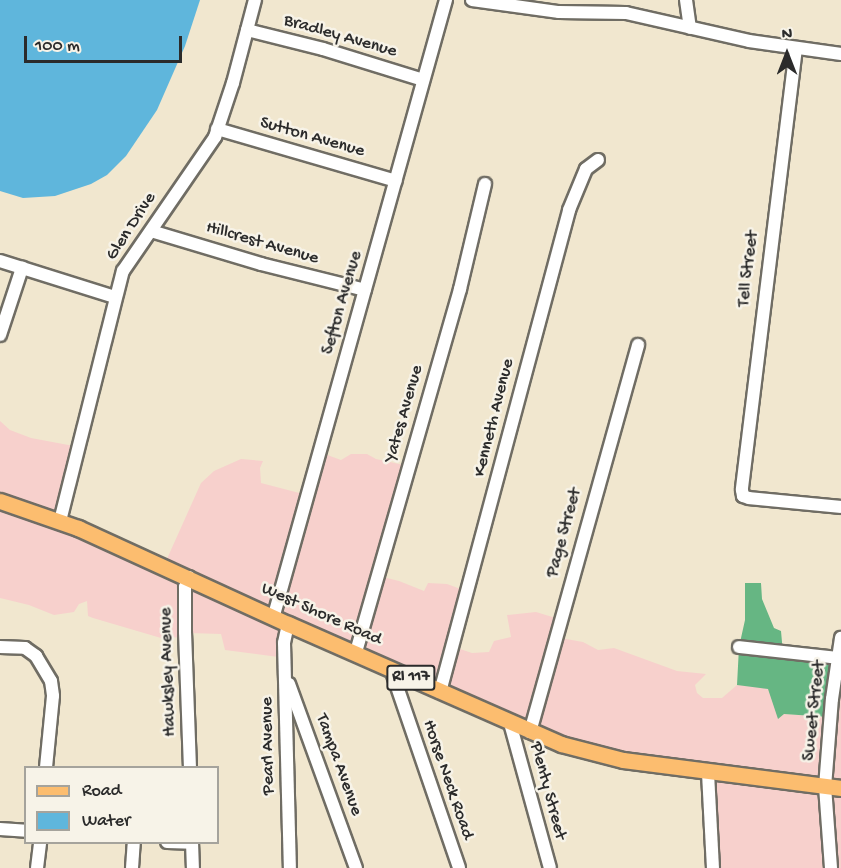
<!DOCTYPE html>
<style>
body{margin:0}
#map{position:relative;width:841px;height:868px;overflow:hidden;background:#f1e7cf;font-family:"Gochi Hand",sans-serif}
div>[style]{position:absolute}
.built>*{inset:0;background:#f7d0cc}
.forest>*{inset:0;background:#66b683}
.water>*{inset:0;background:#5fb6dc}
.roads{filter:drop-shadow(2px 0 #706d64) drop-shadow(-2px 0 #706d64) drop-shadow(0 2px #706d64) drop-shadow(0 -2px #706d64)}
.minor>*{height:12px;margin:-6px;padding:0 6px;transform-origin:6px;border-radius:6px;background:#fff}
.major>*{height:15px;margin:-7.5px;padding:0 7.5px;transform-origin:7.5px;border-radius:7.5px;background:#fcbd6f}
span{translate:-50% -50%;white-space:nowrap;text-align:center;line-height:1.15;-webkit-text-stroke:5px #f7f3e8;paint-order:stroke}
.shield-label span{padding:2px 4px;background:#f7f3e8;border:2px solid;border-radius:4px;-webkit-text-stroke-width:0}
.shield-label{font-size:16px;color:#2b2b2b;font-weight:700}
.street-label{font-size:18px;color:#2b2b2b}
.legend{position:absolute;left:24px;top:766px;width:195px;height:78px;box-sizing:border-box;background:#f7f3e8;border:2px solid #a5a39c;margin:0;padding:8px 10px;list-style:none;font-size:18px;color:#2b2b2b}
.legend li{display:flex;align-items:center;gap:12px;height:30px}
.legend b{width:30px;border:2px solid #a5a39c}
.north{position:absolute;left:757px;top:24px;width:60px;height:60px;-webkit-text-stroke:4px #f7f3e8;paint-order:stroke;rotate:0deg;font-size:16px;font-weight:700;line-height:24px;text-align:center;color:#2b2b2b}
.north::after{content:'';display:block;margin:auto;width:21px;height:27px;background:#2b2b2b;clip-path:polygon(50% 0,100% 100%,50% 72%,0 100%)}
.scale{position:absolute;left:24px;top:36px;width:158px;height:27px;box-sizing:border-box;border:3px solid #2b2b2b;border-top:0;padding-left:8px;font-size:18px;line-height:21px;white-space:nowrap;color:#2b2b2b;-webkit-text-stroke:4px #f7f3e8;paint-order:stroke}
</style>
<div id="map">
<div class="built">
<i style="clip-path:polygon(0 421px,10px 430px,31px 438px,79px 447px,61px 514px,166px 561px,201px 483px,214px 471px,241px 459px,263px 461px,260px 468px,261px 483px,307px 495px,322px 453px,341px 460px,351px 454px,367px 454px,376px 459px,408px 466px,379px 576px,399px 581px,424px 591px,428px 583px,447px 584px,466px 591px,454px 647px,472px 653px,489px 652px,494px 641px,511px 637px,507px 615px,536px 612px,559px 619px,555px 637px,583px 642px,598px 650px,614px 648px,677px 671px,706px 674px,695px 685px,697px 693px,703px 698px,722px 698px,737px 685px,759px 686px,768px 689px,784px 714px,828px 717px,841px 639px,841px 868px,715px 868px,710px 779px,667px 765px,574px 742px,291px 620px,286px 658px,225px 650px,221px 634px,189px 633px,185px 637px,161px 638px,93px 618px,88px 616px,87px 601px,79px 604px,74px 612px,54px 615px,29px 605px,0 598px)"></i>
</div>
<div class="forest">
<i style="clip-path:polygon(745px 583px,761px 583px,762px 599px,774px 628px,781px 631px,783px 653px,837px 662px,828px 717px,784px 714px,778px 719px,768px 689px,737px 685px,739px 647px,745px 620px)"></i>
</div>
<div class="water">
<i style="clip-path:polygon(0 0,200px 0,185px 46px,157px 110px,126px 156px,107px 175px,91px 184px,55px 196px,23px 198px,0 191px)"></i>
</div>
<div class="roads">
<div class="minor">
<i style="left:472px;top:0;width:88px;rotate:7.9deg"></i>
<i style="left:559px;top:12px;width:67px;rotate:0.9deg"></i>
<i style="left:626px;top:13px;width:126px;rotate:12.8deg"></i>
<i style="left:749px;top:41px;width:93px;rotate:8deg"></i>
<i style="left:686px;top:0;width:28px;rotate:82deg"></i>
<i style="left:247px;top:30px;width:78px;rotate:14deg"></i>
<i style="left:323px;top:49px;width:105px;rotate:17.2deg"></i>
<i style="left:796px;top:48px;width:445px;rotate:97deg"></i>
<i style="left:742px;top:490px;width:6px;rotate:81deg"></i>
<i style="left:743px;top:496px;width:6px;rotate:18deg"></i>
<i style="left:749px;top:498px;width:92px;rotate:5.6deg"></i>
<i style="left:217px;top:129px;width:186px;rotate:16.2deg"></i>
<i style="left:151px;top:231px;width:115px;rotate:16.7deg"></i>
<i style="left:261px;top:264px;width:107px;rotate:14deg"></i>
<i style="left:0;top:261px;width:121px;rotate:17.4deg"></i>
<i style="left:0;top:335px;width:71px;rotate:-71.8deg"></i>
<i style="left:60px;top:521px;width:258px;rotate:-75.9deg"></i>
<i style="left:123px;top:271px;width:163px;rotate:-55.5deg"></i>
<i style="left:215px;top:137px;width:57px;rotate:-71.6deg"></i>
<i style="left:233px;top:83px;width:86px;rotate:-75.2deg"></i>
<i style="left:189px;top:577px;width:11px;rotate:112deg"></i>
<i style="left:185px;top:587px;width:45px;rotate:90deg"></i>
<i style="left:185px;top:632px;width:136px;rotate:87.9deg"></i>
<i style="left:274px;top:615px;width:639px;rotate:-74.38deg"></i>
<i style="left:288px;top:624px;width:19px;rotate:102deg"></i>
<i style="left:284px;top:643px;width:225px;rotate:88.5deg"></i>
<i style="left:0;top:647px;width:25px;rotate:2deg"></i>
<i style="left:25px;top:648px;width:14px;rotate:36deg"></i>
<i style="left:36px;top:656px;width:29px;rotate:59deg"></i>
<i style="left:51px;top:681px;width:15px;rotate:82deg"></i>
<i style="left:53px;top:696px;width:72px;rotate:95.6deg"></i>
<i style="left:739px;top:647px;width:100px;rotate:6.3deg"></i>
<i style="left:356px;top:652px;width:378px;rotate:-74deg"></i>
<i style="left:460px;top:289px;width:108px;rotate:-76.6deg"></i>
<i style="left:391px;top:669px;width:210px;rotate:71.1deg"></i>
<i style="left:289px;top:684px;width:196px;rotate:70deg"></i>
<i style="left:440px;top:692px;width:499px;rotate:-75deg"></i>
<i style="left:569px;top:210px;width:44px;rotate:-67.5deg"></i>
<i style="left:586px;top:169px;width:15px;rotate:-37deg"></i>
<i style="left:510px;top:723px;width:150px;rotate:74.6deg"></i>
<i style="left:530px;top:732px;width:402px;rotate:-74.4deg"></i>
<i style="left:708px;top:773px;width:95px;rotate:87deg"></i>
<i style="left:0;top:829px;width:26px;rotate:4deg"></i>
<i style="left:167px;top:842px;width:25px;rotate:2deg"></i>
<i style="left:192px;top:842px;width:26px;rotate:88deg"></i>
<i style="left:37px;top:868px;width:26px;rotate:-83deg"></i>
<i style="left:132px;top:868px;width:26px;rotate:-86deg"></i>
<i style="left:831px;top:868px;width:81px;rotate:-94.2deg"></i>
<i style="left:825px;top:787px;width:88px;rotate:-85.5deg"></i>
<i style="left:832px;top:699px;width:62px;rotate:-81.6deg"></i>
</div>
<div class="major">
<i style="left:0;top:501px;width:83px;rotate:19.1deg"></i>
<i style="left:78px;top:528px;width:231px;rotate:24.6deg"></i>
<i style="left:288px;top:624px;width:298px;rotate:23.7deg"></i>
<i style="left:561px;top:744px;width:64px;rotate:14.5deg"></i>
<i style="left:623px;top:760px;width:220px;rotate:7.3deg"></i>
</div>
</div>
<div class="shield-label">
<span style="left:411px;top:678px">RI 117</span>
</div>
<div class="street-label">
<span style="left:340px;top:37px;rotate:16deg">Bradley Avenue</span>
<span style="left:312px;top:138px;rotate:16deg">Sutton Avenue</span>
<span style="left:132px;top:227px;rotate:-57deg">Glen Drive</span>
<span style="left:262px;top:244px;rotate:16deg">Hillcrest Avenue</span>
<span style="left:749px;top:269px;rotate:-83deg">Tell Street</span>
<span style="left:343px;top:303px;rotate:-74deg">Sefton Avenue</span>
<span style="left:405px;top:414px;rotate:-74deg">Yates Avenue</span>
<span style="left:495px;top:418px;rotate:-76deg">Kenneth Avenue</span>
<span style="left:565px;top:533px;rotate:-75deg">Page Street</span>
<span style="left:321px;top:615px;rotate:24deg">West Shore Road</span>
<span style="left:169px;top:672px;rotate:-92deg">Hawksley Avenue</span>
<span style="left:815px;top:711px;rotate:-84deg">Sweet Street</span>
<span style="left:269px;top:746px;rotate:-91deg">Pearl Avenue</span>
<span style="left:338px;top:765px;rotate:70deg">Tampa Avenue</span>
<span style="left:447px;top:780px;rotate:71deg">Horse Neck Road</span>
<span style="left:547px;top:791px;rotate:75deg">Plenty Street</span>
</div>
<ul class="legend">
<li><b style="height:8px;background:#fcbd6f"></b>Road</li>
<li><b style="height:16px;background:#5fb6dc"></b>Water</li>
</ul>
<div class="north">N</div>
<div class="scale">100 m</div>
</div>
